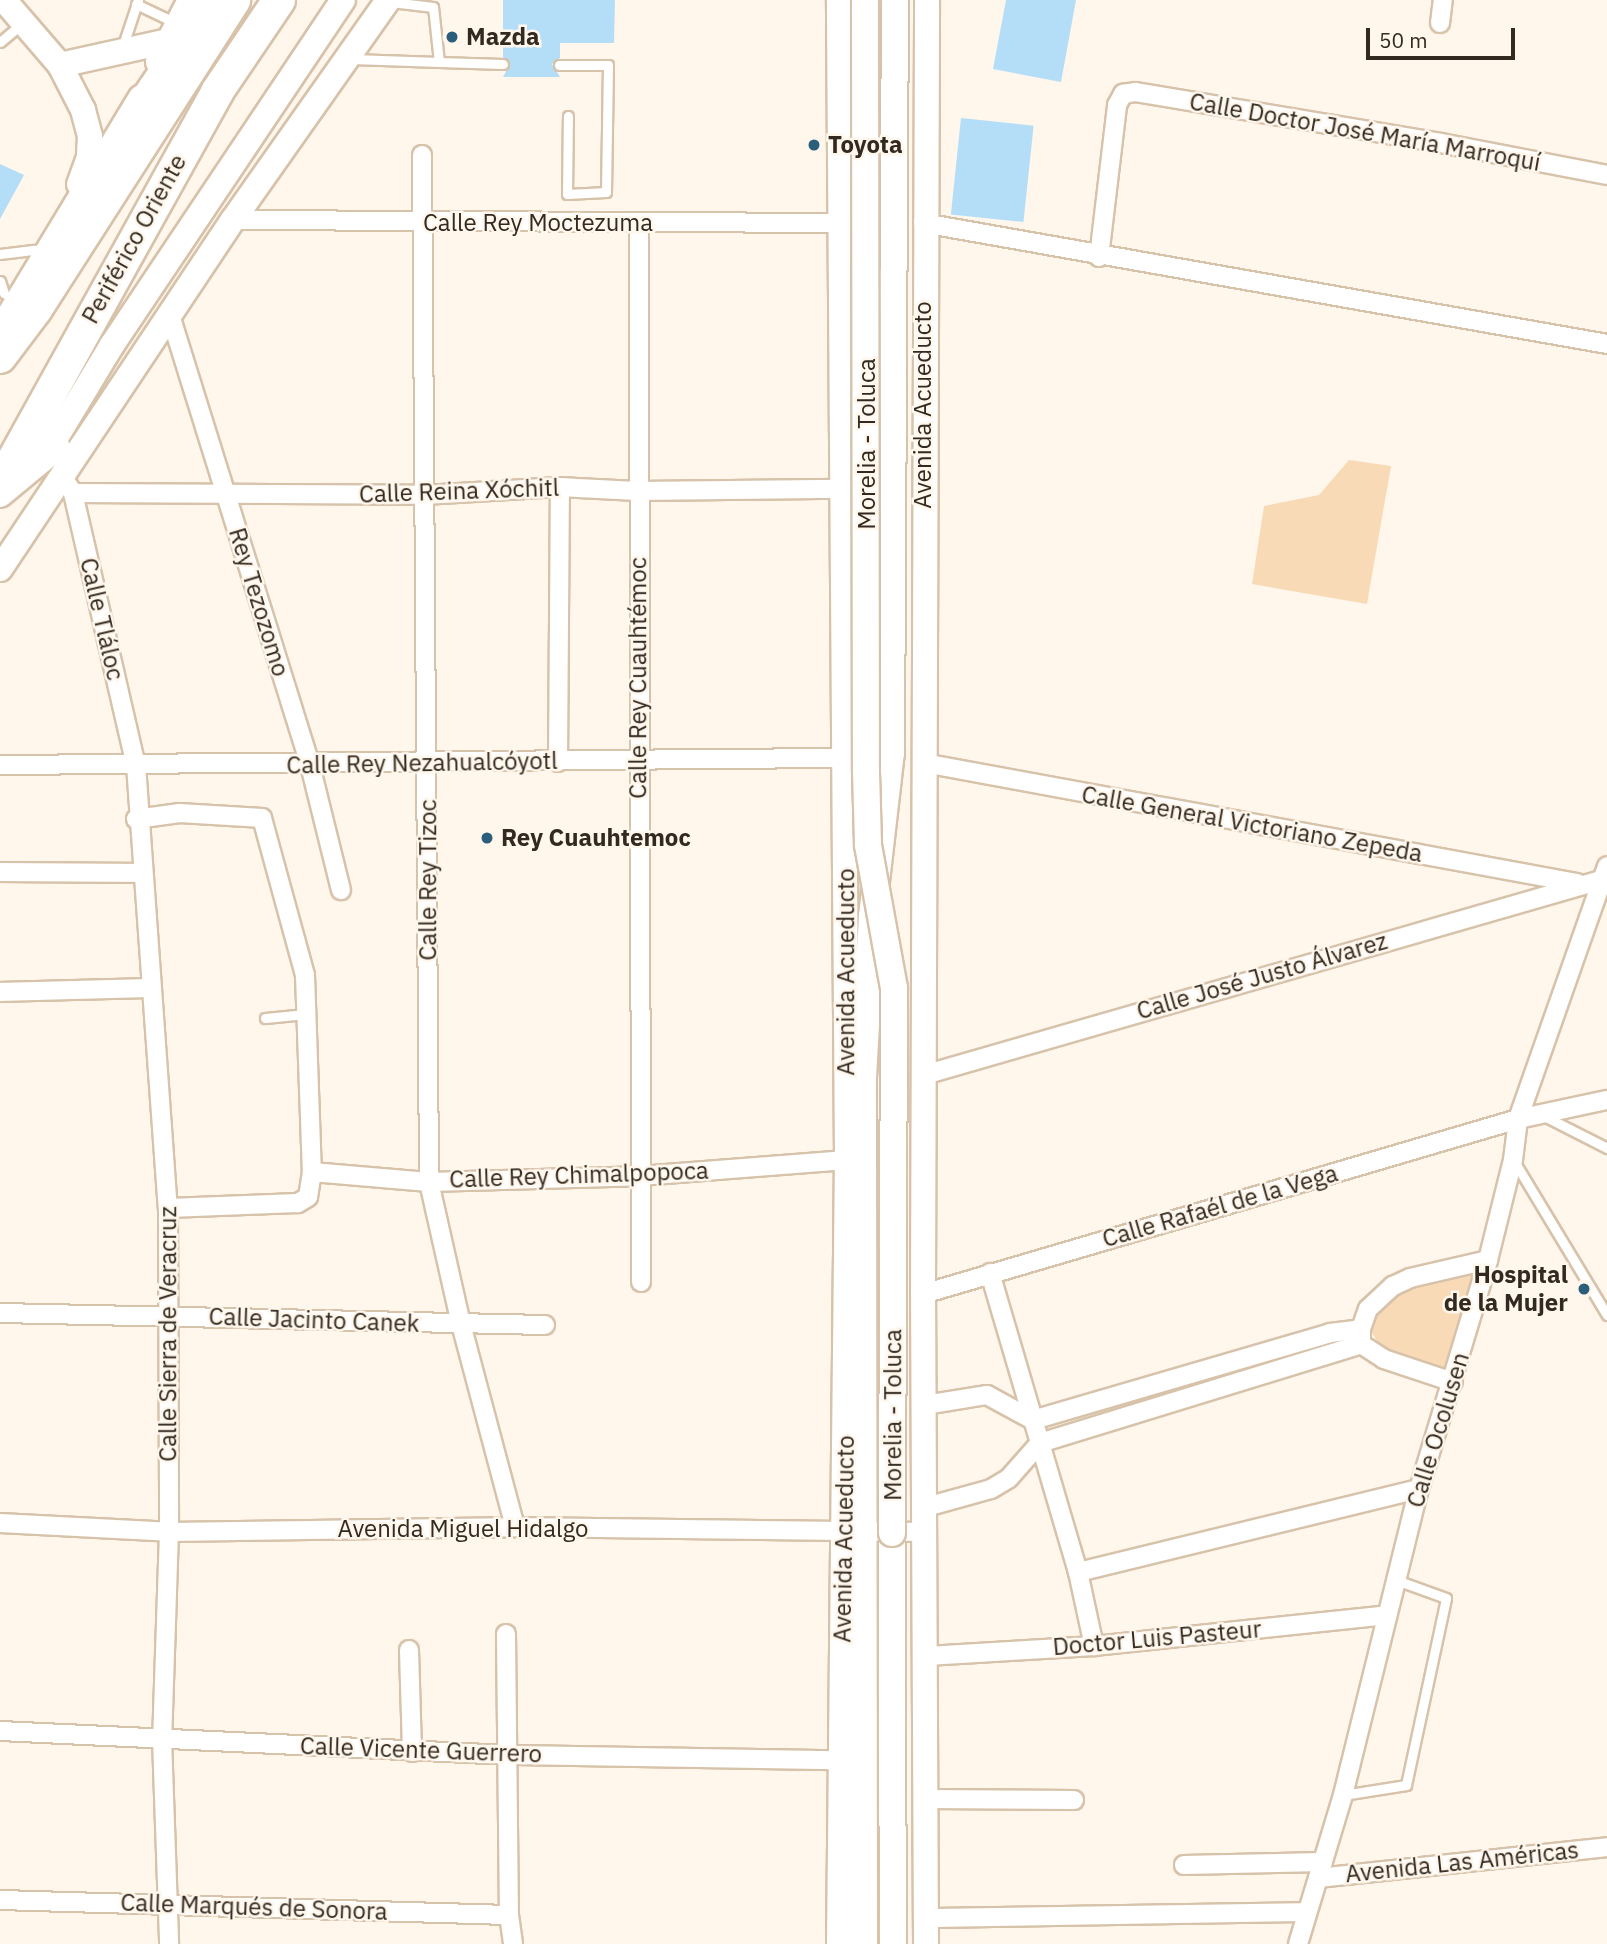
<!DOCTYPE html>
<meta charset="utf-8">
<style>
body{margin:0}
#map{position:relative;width:1607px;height:1944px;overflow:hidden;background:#fff6ec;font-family:"IBM Plex Sans",sans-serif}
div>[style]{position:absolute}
.green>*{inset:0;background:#f9dab6}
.building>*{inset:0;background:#b4def8;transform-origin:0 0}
.roads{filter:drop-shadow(2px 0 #d7c2aa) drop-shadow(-2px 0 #d7c2aa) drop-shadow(0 2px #d7c2aa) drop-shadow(0 -2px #d7c2aa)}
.lane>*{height:9px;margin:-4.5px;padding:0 4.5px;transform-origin:4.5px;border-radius:4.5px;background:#fff}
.street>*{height:18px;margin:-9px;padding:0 9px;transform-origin:9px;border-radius:9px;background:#fff}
.secondary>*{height:24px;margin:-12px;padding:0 12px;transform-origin:12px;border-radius:12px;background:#fff}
.primary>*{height:26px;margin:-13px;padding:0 13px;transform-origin:13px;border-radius:13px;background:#fff}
.highway>*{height:32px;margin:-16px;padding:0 16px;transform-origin:16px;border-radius:16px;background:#fff}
.bridges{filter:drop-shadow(2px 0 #d7c2aa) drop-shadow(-2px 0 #d7c2aa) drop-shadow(0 2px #d7c2aa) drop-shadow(0 -2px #d7c2aa)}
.primary-bridge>*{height:26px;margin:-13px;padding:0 13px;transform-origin:13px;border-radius:13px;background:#fff}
.dots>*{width:19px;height:19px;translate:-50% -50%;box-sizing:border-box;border:4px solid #fff6ec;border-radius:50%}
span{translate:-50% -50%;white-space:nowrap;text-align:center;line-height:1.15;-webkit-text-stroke:5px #fff6ec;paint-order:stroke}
.poi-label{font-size:24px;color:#322a20;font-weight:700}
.left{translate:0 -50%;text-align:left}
.right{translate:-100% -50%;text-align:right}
.street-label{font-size:24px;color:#322a20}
.scale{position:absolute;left:1366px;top:28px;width:149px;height:32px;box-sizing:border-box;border:4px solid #322a20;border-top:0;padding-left:9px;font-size:21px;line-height:24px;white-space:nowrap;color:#322a20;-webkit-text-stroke:5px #fff6ec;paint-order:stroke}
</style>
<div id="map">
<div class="green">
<i style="clip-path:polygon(1349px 460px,1391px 466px,1367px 604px,1252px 584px,1264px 506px,1319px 495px)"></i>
<i style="clip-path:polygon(1471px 1269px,1476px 1276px,1448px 1376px,1385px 1355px,1371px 1331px,1378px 1307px,1406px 1288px)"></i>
</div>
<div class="building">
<i style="clip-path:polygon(503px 0,615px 0,614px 43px,560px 43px,560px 58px,552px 64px,560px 77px,503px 77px,510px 64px,503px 57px)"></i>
<i style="clip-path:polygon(1006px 0,1076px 0,1061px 82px,993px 69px)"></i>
<i style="left:961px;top:118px;width:73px;height:97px;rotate:6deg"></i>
<i style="clip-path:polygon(0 164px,24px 175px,0 219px)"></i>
</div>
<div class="roads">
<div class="lane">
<i style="left:136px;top:4px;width:44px;rotate:25.4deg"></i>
<i style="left:0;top:42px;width:30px;rotate:-40deg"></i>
<i style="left:122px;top:48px;width:51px;rotate:-71.6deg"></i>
<i style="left:352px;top:59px;width:87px;rotate:2deg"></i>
<i style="left:439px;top:62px;width:55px;rotate:-96.2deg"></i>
<i style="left:433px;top:7px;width:42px;rotate:-173.2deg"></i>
<i style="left:439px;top:62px;width:64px;rotate:1.8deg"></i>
<i style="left:559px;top:65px;width:49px"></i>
<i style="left:608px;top:65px;width:127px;rotate:90.9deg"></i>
<i style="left:606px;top:192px;width:39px;rotate:177deg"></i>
<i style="left:567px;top:194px;width:78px;rotate:-89.3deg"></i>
<i style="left:0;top:254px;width:35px;rotate:-7deg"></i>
<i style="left:0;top:281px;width:13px;rotate:72deg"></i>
<i style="left:265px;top:1018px;width:41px;rotate:-5.6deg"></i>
<i style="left:1544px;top:1116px;width:71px;rotate:26.9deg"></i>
<i style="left:1514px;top:1161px;width:180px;rotate:58.9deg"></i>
<i style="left:1343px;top:1795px;width:64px;rotate:-9deg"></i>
<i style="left:1406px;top:1785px;width:191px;rotate:-77.9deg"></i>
<i style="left:1446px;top:1598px;width:53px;rotate:-160.2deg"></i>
</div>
<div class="street">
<i style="left:1440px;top:23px;width:23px;rotate:-83deg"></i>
<i style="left:422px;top:155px;width:1027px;rotate:89.61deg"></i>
<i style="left:429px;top:1182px;width:146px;rotate:77.3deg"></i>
<i style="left:461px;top:1324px;width:210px;rotate:75.1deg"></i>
<i style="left:233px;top:220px;width:609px;rotate:0.28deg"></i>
<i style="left:639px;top:223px;width:1059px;rotate:89.89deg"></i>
<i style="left:923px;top:223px;width:695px;rotate:10.03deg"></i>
<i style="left:1099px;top:257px;width:153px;rotate:-83.2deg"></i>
<i style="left:1117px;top:105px;width:13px;rotate:-61deg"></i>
<i style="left:1123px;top:94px;width:13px;rotate:-9deg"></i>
<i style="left:1136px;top:92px;width:309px;rotate:9.5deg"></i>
<i style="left:1441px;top:143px;width:169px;rotate:10.9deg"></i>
<i style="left:170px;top:315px;width:471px;rotate:72.7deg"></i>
<i style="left:310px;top:765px;width:129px;rotate:76.1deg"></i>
<i style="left:62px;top:476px;width:20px;rotate:57deg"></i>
<i style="left:73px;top:493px;width:279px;rotate:77deg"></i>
<i style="left:136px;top:765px;width:444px;rotate:85.9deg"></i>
<i style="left:168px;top:1208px;width:324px;rotate:89.8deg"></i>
<i style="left:169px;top:1532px;width:207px;rotate:91.9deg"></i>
<i style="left:162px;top:1739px;width:205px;rotate:88deg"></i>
<i style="left:73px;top:493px;width:351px;rotate:0.3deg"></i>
<i style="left:424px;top:495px;width:136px;rotate:-3.4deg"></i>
<i style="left:560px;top:487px;width:77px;rotate:3deg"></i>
<i style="left:637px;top:491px;width:207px;rotate:-0.6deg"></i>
<i style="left:558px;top:762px;width:275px;rotate:-89.6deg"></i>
<i style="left:924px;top:763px;width:664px;rotate:10.41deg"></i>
<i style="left:0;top:765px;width:844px;rotate:-0.48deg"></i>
<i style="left:136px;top:819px;width:44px;rotate:-7.8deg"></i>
<i style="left:180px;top:813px;width:82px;rotate:3.5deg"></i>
<i style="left:262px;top:818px;width:163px;rotate:74.7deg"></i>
<i style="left:305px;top:975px;width:197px;rotate:88deg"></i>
<i style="left:312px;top:1172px;width:25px;rotate:99deg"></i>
<i style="left:308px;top:1197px;width:12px;rotate:149deg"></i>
<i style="left:298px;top:1203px;width:130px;rotate:177.8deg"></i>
<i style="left:0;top:872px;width:141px;rotate:0.4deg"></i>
<i style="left:0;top:992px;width:150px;rotate:-1.5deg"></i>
<i style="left:924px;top:1075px;width:705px;rotate:-16.07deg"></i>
<i style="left:312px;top:1172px;width:117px;rotate:4.9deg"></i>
<i style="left:429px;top:1182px;width:210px;rotate:-1.6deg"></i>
<i style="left:639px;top:1176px;width:209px;rotate:-4.4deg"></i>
<i style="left:990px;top:1273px;width:312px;rotate:73.6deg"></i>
<i style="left:1078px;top:1572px;width:76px;rotate:77.8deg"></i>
<i style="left:923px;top:1294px;width:620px;rotate:-16.39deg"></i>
<i style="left:1518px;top:1119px;width:91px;rotate:-12.1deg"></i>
<i style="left:0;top:1313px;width:545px;rotate:1.26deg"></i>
<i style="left:1453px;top:1382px;width:73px;rotate:-161.6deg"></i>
<i style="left:1384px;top:1359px;width:27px;rotate:-147deg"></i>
<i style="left:1361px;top:1344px;width:15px;rotate:-90deg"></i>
<i style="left:1361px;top:1329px;width:21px;rotate:-71deg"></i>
<i style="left:1368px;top:1309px;width:34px;rotate:-43deg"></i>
<i style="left:1393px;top:1286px;width:19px;rotate:-25deg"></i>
<i style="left:1410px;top:1278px;width:80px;rotate:-13deg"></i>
<i style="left:925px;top:1405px;width:63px;rotate:-9.2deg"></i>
<i style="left:987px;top:1395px;width:52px;rotate:28.5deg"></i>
<i style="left:1033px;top:1420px;width:309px;rotate:-16.3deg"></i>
<i style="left:1330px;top:1333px;width:31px;rotate:-7deg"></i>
<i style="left:926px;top:1507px;width:67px;rotate:-15.5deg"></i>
<i style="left:991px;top:1489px;width:21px;rotate:-31deg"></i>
<i style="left:1009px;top:1478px;width:47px;rotate:-48.5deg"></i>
<i style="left:1040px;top:1443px;width:336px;rotate:-17.1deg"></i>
<i style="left:0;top:1523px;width:169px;rotate:3deg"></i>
<i style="left:169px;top:1532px;width:346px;rotate:-0.8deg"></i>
<i style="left:515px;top:1527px;width:411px;rotate:0.7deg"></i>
<i style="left:1078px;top:1572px;width:351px;rotate:-13.7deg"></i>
<i style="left:506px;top:1634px;width:281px;rotate:89.4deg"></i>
<i style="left:509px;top:1915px;width:29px;rotate:82deg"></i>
<i style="left:409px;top:1650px;width:102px;rotate:88.3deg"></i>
<i style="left:927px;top:1656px;width:167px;rotate:-3.4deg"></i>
<i style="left:1094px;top:1646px;width:295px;rotate:-6deg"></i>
<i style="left:0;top:1731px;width:509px;rotate:2.7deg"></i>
<i style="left:508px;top:1755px;width:334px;rotate:0.9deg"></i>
<i style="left:927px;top:1799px;width:147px;rotate:0.4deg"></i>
<i style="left:1184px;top:1865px;width:139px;rotate:-1.2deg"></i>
<i style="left:1318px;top:1878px;width:291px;rotate:-6.1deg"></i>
<i style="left:0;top:1900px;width:509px;rotate:1.69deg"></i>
<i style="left:926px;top:1918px;width:381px;rotate:-0.9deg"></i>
<i style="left:1298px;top:1944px;width:156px;rotate:-73.2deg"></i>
<i style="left:1343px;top:1795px;width:315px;rotate:-76.1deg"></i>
<i style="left:1419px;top:1489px;width:239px;rotate:-73.2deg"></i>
<i style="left:1488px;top:1260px;width:103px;rotate:-76deg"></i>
<i style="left:1513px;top:1160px;width:41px;rotate:-83deg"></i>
<i style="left:1518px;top:1119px;width:268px;rotate:-70.6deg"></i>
</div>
<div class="secondary">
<i style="left:4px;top:0;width:86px;rotate:49.3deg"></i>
<i style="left:60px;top:65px;width:51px;rotate:62.9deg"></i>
<i style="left:83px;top:110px;width:27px;rotate:75deg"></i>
<i style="left:90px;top:136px;width:21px;rotate:93deg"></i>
<i style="left:89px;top:157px;width:29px;rotate:110deg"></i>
<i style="left:158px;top:62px;width:70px;rotate:-62.7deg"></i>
<i style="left:60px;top:65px;width:111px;rotate:-12.5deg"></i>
<i style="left:0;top:330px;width:272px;rotate:-58.8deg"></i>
<i style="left:45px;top:456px;width:130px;rotate:-58.9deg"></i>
<i style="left:112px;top:345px;width:415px;rotate:-56.2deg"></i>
<i style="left:0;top:495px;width:75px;rotate:-39.6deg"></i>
<i style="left:0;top:569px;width:420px;rotate:-56.3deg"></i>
<i style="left:233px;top:220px;width:269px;rotate:-54.8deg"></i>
<i style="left:839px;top:1944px;width:784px;rotate:-89.42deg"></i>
<i style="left:847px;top:1160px;width:1160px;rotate:-90.4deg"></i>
<i style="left:926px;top:1944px;width:650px;rotate:-90.26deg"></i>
<i style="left:923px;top:1294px;width:1294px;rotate:-89.82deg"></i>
</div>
<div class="primary">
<i style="left:132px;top:116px;width:140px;rotate:-55.7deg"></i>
<i style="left:892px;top:1533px;width:411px;rotate:89.9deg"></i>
<i style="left:864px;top:1944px;width:866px;rotate:-90.07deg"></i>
<i style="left:863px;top:1078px;width:162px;rotate:-86.8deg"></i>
<i style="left:872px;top:916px;width:164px;rotate:-83.4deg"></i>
<i style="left:891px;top:753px;width:753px;rotate:-89.7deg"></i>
</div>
<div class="highway">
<i style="left:0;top:357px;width:60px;rotate:-53.1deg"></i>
<i style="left:36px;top:309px;width:367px;rotate:-57.3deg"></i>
<i style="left:0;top:484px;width:448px;rotate:-61deg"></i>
<i style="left:217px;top:92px;width:111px;rotate:-56deg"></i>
</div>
</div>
<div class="bridges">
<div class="primary-bridge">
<i style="left:865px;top:0;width:772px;rotate:89.93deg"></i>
<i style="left:866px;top:772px;width:73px;rotate:88.4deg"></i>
<i style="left:868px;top:845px;width:145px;rotate:79.7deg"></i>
<i style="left:894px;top:988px;width:545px;rotate:90.21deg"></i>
</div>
</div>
<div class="dots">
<i style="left:452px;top:37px;background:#2a5e7b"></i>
<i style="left:814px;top:145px;background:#2a5e7b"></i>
<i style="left:487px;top:838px;background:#2a5e7b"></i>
<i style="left:1584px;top:1289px;background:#2a5e7b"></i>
</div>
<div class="poi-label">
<span class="left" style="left:466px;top:37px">Mazda</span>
<span class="left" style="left:828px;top:145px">Toyota</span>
<span class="left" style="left:501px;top:838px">Rey Cuauhtemoc</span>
<span class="right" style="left:1568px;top:1289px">Hospital<br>de la Mujer</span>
</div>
<div class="street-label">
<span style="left:1365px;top:132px;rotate:10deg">Calle Doctor José María Marroquí</span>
<span style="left:538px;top:223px">Calle Rey Moctezuma</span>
<span style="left:134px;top:239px;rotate:-61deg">Periférico Oriente</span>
<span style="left:923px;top:405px;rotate:-90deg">Avenida Acueducto</span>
<span style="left:867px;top:444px;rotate:-90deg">Morelia - Toluca</span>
<span style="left:459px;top:491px;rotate:-2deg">Calle Reina Xóchitl</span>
<span style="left:259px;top:602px;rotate:73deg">Rey Tezozomo</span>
<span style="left:102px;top:619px;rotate:77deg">Calle Tláloc</span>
<span style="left:638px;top:678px;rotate:-90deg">Calle Rey Cuauhtémoc</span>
<span style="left:422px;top:763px;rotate:-1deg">Calle Rey Nezahualcóyotl</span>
<span style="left:1252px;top:824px;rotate:10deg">Calle General Victoriano Zepeda</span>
<span style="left:428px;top:880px;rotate:-90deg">Calle Rey Tizoc</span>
<span style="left:846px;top:972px;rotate:-90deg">Avenida Acueducto</span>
<span style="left:1262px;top:976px;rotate:-16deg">Calle José Justo Álvarez</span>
<span style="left:579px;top:1175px;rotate:-2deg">Calle Rey Chimalpopoca</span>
<span style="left:1220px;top:1206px;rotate:-16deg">Calle Rafaél de la Vega</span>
<span style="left:314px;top:1320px;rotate:2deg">Calle Jacinto Canek</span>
<span style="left:168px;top:1334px;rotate:-90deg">Calle Sierra de Veracruz</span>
<span style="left:893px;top:1415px;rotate:-90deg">Morelia - Toluca</span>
<span style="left:1438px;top:1430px;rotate:-73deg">Calle Ocolusen</span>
<span style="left:463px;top:1529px">Avenida Miguel Hidalgo</span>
<span style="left:844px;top:1539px;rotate:-89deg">Avenida Acueducto</span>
<span style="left:1157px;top:1638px;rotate:-5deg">Doctor Luis Pasteur</span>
<span style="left:421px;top:1750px;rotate:2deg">Calle Vicente Guerrero</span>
<span style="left:1462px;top:1862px;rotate:-6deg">Avenida Las Américas</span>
<span style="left:254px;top:1907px;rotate:2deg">Calle Marqués de Sonora</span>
</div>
<div class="scale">50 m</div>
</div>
